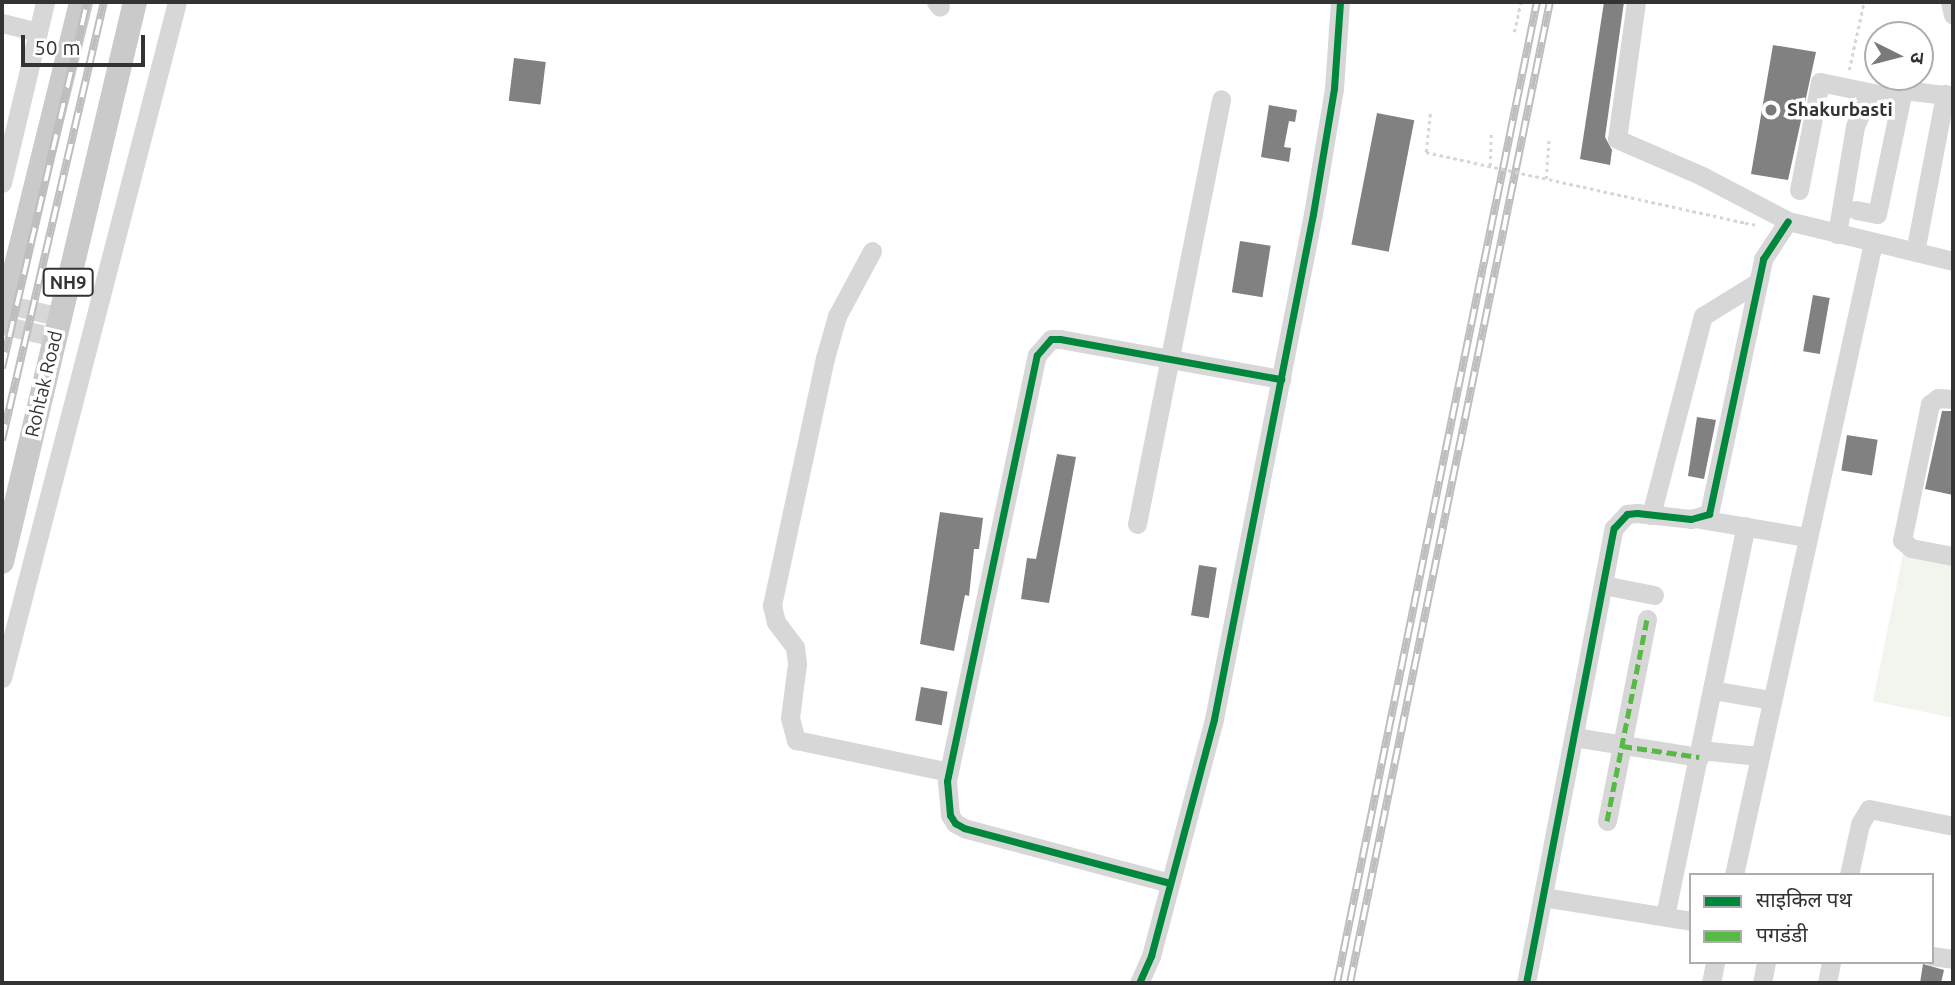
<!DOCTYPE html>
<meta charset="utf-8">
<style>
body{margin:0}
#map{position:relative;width:1955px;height:985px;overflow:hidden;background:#fff;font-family:Ubuntu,"Noto Sans Devanagari",sans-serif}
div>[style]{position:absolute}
.green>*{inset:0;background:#f1f5ed}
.building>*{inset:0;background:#818181;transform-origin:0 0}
.path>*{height:2.5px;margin-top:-1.25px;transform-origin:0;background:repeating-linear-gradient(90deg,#d6d6d6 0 3.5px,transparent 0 7px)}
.minor>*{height:19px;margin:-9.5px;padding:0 9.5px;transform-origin:9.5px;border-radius:9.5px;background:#d7d7d7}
.major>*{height:24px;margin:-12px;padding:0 12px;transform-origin:12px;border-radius:12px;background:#cacaca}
.rail>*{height:8px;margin-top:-4px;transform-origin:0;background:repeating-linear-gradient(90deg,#fff 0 16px,#bebebe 0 32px);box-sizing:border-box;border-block:2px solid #bebebe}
.path-bridge>*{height:2.5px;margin-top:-1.25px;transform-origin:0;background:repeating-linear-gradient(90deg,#d6d6d6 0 3.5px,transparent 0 7px)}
.quiet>*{height:5px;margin-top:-2.5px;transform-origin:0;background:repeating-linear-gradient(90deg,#58b947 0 10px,transparent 0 15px)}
.cycleway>*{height:7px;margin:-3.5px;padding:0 3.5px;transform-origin:3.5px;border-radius:3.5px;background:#00873e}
.dots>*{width:19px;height:19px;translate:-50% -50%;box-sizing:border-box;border:4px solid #fff;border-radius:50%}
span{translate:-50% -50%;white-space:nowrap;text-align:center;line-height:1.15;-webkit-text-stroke:7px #fff;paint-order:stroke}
.shield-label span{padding:2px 5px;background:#fff;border:2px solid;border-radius:5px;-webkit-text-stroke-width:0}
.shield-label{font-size:18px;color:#333;font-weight:700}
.poi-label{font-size:19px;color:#333;font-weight:700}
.left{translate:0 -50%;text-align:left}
.street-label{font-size:19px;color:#333}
.frame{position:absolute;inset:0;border:4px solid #333;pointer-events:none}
.legend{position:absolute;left:1689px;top:873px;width:245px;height:91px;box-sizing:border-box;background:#fff;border:2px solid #adadad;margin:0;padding:9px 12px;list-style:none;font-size:21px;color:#333}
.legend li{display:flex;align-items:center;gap:14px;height:35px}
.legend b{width:35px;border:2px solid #adadad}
.north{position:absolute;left:1864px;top:21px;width:70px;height:70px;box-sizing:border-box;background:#fff;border:2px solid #adadad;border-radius:50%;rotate:96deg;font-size:19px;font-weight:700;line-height:28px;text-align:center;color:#333}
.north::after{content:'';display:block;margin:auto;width:24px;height:32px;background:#7a7a7a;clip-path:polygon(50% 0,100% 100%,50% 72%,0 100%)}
.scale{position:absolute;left:21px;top:35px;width:124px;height:32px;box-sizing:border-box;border:4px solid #333;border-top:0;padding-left:9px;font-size:21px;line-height:24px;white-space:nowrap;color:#333;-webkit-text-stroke:5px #fff;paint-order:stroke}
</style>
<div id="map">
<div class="green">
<i style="clip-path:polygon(1903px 554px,1953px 564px,1953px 718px,1873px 701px)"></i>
</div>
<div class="building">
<i style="clip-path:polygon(1604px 2px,1624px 2px,1605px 137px,1612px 150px,1610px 165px,1580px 159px)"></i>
<i style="clip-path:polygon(1773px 45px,1816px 52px,1788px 180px,1751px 174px)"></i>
<i style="left:514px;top:58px;width:32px;height:43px;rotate:7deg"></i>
<i style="clip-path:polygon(1269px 105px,1297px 110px,1295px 122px,1289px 121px,1284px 147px,1291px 148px,1289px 162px,1261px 157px)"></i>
<i style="left:1377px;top:113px;width:38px;height:134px;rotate:11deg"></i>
<i style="left:1240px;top:241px;width:31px;height:52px;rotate:9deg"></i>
<i style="left:1813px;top:295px;width:17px;height:57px;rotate:10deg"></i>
<i style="clip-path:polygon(1942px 411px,1953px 411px,1953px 495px,1925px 489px)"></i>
<i style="clip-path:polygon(1697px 417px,1716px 420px,1704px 479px,1688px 476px)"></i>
<i style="left:1847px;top:435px;width:31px;height:36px;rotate:9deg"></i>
<i style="clip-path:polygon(1057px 454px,1076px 457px,1049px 603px,1021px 599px,1027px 558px,1036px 559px)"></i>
<i style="clip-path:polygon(940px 512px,983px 518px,979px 549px,974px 549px,969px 596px,965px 595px,954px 651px,920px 644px)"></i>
<i style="left:1199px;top:565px;width:18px;height:51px;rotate:9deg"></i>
<i style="left:921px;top:687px;width:27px;height:34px;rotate:10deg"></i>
<i style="clip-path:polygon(1923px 964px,1944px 970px,1941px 983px,1920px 983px)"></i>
</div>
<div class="path">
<i style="left:1514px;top:32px;width:31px;rotate:-77deg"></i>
<i style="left:1849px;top:70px;width:70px;rotate:-77.6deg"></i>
<i style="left:1426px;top:152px;width:39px;rotate:-84deg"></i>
<i style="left:1490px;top:166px;width:33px;rotate:-88deg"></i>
<i style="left:1546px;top:179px;width:39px;rotate:-86deg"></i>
<i style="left:1745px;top:223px;width:12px;rotate:9deg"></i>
</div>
<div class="minor">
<i style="left:936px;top:2px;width:6px;rotate:51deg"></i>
<i style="left:1636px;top:2px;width:138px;rotate:97.9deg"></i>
<i style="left:1617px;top:139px;width:93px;rotate:23.5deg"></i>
<i style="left:1702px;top:176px;width:97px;rotate:27.6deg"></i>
<i style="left:1788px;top:221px;width:170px;rotate:13.6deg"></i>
<i style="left:1950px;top:2px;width:13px;rotate:77deg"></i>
<i style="left:2px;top:23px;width:37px;rotate:14deg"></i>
<i style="left:2px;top:183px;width:186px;rotate:-76.6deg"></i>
<i style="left:1799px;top:190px;width:110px;rotate:-79deg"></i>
<i style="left:1820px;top:82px;width:63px;rotate:11.8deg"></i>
<i style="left:1856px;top:210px;width:21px;rotate:11deg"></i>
<i style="left:1877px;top:214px;width:127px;rotate:-78.2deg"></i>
<i style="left:1837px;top:234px;width:109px;rotate:-80.5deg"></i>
<i style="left:1855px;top:126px;width:21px;rotate:-65deg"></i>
<i style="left:1864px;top:107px;width:22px;rotate:-34deg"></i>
<i style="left:1882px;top:95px;width:22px;rotate:-13deg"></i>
<i style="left:1903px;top:90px;width:50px;rotate:6.8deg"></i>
<i style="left:872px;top:251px;width:74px;rotate:118.3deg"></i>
<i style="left:837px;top:316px;width:44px;rotate:105.9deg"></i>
<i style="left:825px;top:358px;width:253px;rotate:102.1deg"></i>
<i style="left:772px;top:605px;width:17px;rotate:77deg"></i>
<i style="left:776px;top:622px;width:31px;rotate:53deg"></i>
<i style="left:795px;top:647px;width:17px;rotate:83deg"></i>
<i style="left:797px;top:664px;width:54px;rotate:97.4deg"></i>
<i style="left:790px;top:718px;width:23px;rotate:75deg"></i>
<i style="left:796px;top:740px;width:156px;rotate:11.8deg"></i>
<i style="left:1915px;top:252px;width:161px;rotate:-79.2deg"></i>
<i style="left:2px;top:303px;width:60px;rotate:13.6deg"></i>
<i style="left:2px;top:325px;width:54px;rotate:12.8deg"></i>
<i style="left:1953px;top:399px;width:15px;rotate:-176deg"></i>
<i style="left:1938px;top:398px;width:10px;rotate:143deg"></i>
<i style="left:1930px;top:404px;width:139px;rotate:101.6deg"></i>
<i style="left:1902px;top:540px;width:12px;rotate:42deg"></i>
<i style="left:1911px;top:548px;width:43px;rotate:10.8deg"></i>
<i style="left:1651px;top:515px;width:206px;rotate:-75.4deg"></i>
<i style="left:1703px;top:316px;width:65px;rotate:-31.7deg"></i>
<i style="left:1700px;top:519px;width:108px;rotate:9.6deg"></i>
<i style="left:1137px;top:524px;width:433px;rotate:-78.8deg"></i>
<i style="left:1603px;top:585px;width:52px;rotate:11.1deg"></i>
<i style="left:2px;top:678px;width:698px;rotate:-75.49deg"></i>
<i style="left:1712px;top:690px;width:60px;rotate:9.6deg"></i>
<i style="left:1574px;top:737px;width:127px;rotate:9.1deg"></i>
<i style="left:1700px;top:750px;width:59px;rotate:5.8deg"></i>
<i style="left:1607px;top:821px;width:206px;rotate:-78.8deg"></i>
<i style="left:1734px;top:875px;width:647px;rotate:-77.6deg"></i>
<i style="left:1849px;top:875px;width:52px;rotate:-77.8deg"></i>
<i style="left:1860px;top:824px;width:17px;rotate:-59deg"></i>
<i style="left:1869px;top:809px;width:86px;rotate:11.4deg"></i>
<i style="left:1170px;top:883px;width:213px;rotate:-165.1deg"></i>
<i style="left:964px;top:828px;width:10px;rotate:-151deg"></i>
<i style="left:955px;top:823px;width:9px;rotate:-122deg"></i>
<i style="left:950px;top:815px;width:34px;rotate:-95deg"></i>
<i style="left:947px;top:781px;width:435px;rotate:-78.1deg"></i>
<i style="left:1037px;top:355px;width:21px;rotate:-49deg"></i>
<i style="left:1051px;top:339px;width:9px"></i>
<i style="left:1060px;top:339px;width:225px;rotate:10.3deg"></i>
<i style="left:1543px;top:897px;width:150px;rotate:9.2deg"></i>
<i style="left:1665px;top:916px;width:398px;rotate:-78.3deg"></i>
<i style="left:1932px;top:956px;width:21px;rotate:8deg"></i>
<i style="left:1139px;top:983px;width:30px;rotate:-66deg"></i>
<i style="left:1151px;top:956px;width:245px;rotate:-75.1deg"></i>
<i style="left:1214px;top:719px;width:515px;rotate:-78.91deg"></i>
<i style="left:1313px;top:214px;width:128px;rotate:-80.5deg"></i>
<i style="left:1334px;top:88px;width:86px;rotate:-86deg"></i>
<i style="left:1526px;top:983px;width:463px;rotate:-79.1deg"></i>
<i style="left:1614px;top:528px;width:19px;rotate:-47deg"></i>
<i style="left:1627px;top:514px;width:10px;rotate:-6deg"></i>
<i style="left:1637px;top:513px;width:54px;rotate:6.3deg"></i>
<i style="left:1691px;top:519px;width:19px;rotate:-16deg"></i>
<i style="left:1709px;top:514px;width:261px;rotate:-78deg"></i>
<i style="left:1763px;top:259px;width:45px;rotate:-56.7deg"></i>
<i style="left:1711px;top:983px;width:21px;rotate:-79deg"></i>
<i style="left:1762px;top:983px;width:21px;rotate:-79deg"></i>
<i style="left:1827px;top:983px;width:21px;rotate:-79deg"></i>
</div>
<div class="major">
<i style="left:2px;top:322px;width:330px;rotate:-76.1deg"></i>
<i style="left:2px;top:562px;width:576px;rotate:-76.64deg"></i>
</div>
<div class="rail">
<i style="left:2px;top:368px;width:376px;rotate:-76.9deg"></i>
<i style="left:2px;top:440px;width:450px;rotate:-76.9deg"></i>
<i style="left:1337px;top:983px;width:1001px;rotate:-78.48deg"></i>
<i style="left:1350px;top:983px;width:1001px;rotate:-78.48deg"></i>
</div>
<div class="path-bridge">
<i style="left:1426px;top:152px;width:327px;rotate:12.5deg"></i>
</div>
<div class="quiet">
<i style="left:1622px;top:746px;width:78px;rotate:8.1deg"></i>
<i style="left:1607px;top:821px;width:206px;rotate:-78.8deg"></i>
</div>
<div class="cycleway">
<i style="left:1170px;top:883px;width:213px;rotate:-165.1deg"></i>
<i style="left:964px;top:828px;width:10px;rotate:-151deg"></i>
<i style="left:955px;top:823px;width:9px;rotate:-122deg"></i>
<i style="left:950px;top:815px;width:34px;rotate:-95deg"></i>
<i style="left:947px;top:781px;width:435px;rotate:-78.1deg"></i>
<i style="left:1037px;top:355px;width:21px;rotate:-49deg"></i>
<i style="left:1051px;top:339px;width:9px"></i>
<i style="left:1060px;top:339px;width:225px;rotate:10.3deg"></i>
<i style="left:1139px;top:983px;width:30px;rotate:-66deg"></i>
<i style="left:1151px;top:956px;width:245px;rotate:-75.1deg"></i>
<i style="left:1214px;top:719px;width:515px;rotate:-78.91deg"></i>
<i style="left:1313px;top:214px;width:128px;rotate:-80.5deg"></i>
<i style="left:1334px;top:88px;width:86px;rotate:-86deg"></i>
<i style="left:1526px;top:983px;width:463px;rotate:-79.1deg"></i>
<i style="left:1614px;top:528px;width:19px;rotate:-47deg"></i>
<i style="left:1627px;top:514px;width:10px;rotate:-6deg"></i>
<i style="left:1637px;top:513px;width:54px;rotate:6.3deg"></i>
<i style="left:1691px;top:519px;width:19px;rotate:-16deg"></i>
<i style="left:1709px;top:514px;width:261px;rotate:-78deg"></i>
<i style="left:1763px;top:259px;width:45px;rotate:-56.7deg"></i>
</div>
<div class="dots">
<i style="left:1771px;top:110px;background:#7a7a7a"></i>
</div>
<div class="shield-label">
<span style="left:68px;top:282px">NH9</span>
</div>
<div class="poi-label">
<span class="left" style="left:1787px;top:110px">Shakurbasti</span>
</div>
<div class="street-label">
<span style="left:44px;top:384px;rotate:-77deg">Rohtak Road</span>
</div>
<div class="frame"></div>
<ul class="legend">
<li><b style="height:9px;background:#00873e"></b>साइकिल पथ</li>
<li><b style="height:9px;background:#58b947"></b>पगडंडी</li>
</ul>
<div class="north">उ</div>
<div class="scale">50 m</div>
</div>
